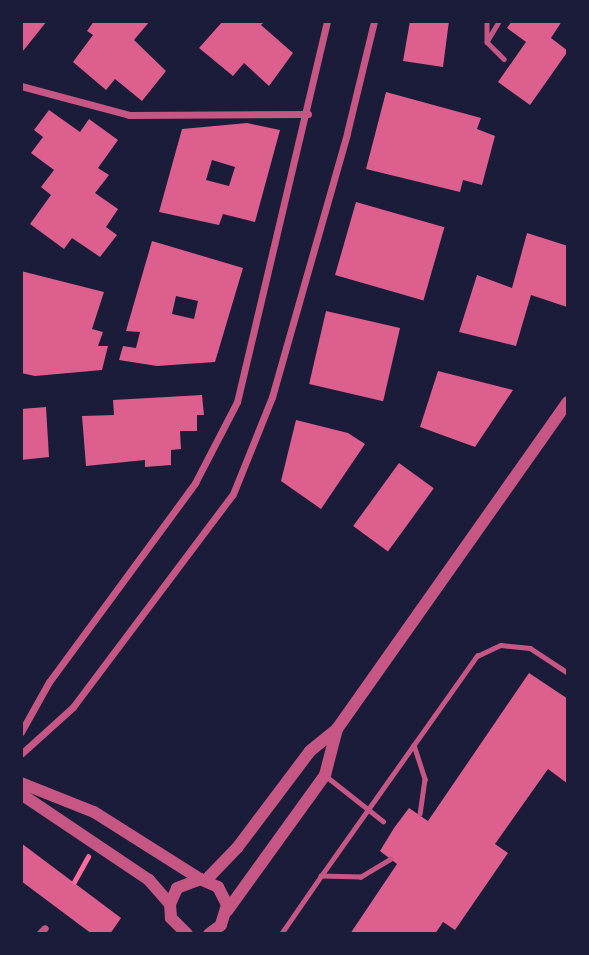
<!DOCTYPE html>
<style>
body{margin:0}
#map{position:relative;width:589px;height:955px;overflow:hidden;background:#1b1b3a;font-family:"IBM Plex Sans",sans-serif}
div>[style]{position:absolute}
.building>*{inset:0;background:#dd5f8e;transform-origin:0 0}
.path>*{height:4.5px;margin:-2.25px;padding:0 2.25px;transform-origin:2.25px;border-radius:2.25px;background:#ff6b9d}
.service>*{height:4.5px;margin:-2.25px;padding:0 2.25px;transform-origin:2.25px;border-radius:2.25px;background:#c65784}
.minor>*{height:7px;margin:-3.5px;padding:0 3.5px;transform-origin:3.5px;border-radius:3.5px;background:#c65784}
.tertiary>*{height:12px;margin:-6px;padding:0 6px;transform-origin:6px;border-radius:6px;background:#c65784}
span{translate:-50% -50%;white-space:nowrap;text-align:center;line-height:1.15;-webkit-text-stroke:5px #1b1b3a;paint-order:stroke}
.frame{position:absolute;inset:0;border:23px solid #1b1b3a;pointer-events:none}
</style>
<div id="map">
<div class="building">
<i style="clip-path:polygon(21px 21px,47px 21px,23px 51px,21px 49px)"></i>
<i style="clip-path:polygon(94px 21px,150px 21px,134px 40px,166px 71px,142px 101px,115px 79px,106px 90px,73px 62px,93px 35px,87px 31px)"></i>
<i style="clip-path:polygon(223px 21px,265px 21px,261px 25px,293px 53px,269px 86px,244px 63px,233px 76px,199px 48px)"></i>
<i style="clip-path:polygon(410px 21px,449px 21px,443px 67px,403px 61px)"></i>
<i style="clip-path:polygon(512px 21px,562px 21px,551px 38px,568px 51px,530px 105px,498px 82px,526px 42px,507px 28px)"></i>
<i style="clip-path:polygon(386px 92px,481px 118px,477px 129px,495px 136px,482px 185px,463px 180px,460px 192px,366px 169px)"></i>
<i style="clip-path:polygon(49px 110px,80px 132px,89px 119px,118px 140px,98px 168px,109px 175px,95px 193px,118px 209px,106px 227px,117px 235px,100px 257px,72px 238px,64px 249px,30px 224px,51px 195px,41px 187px,54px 170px,31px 153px,43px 137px,34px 130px)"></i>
<i style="clip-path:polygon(evenodd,247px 123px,280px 130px,255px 222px,223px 214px,219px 225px,159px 212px,182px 129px,247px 123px,212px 160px,235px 167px,229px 186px,206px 180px,212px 160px)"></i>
<i style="left:356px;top:202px;width:92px;height:76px;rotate:16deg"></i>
<i style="clip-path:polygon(527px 233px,568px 246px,567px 307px,531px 295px,516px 346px,459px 332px,477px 275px,512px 288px)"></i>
<i style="clip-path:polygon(evenodd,152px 241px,243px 268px,215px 362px,157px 366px,119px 360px,123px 346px,136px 348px,140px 332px,126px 331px,152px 241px,176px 296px,198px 301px,194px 319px,172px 314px,176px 296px)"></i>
<i style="clip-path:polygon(21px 271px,104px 292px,92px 329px,103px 332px,98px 346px,108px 346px,102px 370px,35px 376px,21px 373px)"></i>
<i style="left:326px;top:311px;width:76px;height:75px;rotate:13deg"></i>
<i style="clip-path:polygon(438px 371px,513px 390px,475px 447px,420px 427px)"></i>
<i style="clip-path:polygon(202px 395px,204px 415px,197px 415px,197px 431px,180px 431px,181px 449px,171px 450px,171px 465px,145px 467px,145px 460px,86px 466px,82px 416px,114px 415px,113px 400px)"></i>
<i style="clip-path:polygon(46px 407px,49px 457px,21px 460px,21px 409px)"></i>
<i style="clip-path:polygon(296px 420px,348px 433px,365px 444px,321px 509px,281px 481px)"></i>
<i style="left:399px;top:463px;width:43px;height:78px;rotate:36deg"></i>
<i style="clip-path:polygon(529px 673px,568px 699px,568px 784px,548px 769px,495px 844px,508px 853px,455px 930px,443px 922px,435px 934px,350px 934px,397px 864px,380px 851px,394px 828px,409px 808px,428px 821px)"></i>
<i style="clip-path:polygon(21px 843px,121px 918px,110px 934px,92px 934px,21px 881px)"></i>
</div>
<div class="path">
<i style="left:74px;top:882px;width:29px;rotate:-61deg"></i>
</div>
<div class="service">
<i style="left:487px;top:21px;width:21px;rotate:90deg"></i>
<i style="left:487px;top:42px;width:24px;rotate:45deg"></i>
<i style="left:487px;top:41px;width:23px;rotate:-59deg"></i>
<i style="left:414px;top:745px;width:36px;rotate:72deg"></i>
<i style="left:425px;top:779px;width:35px;rotate:98deg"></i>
<i style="left:326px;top:776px;width:73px;rotate:38.3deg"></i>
<i style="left:391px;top:859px;width:35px;rotate:149deg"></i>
<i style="left:361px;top:877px;width:40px;rotate:-178.6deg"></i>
<i style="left:321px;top:876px;width:270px;rotate:-54.7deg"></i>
<i style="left:477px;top:656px;width:26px;rotate:-25deg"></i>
<i style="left:501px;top:645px;width:29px;rotate:6deg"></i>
<i style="left:530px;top:648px;width:45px;rotate:33.3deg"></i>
<i style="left:281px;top:934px;width:70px;rotate:-55.4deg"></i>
</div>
<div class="minor">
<i style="left:21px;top:86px;width:112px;rotate:15deg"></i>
<i style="left:129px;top:115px;width:179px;rotate:-0.3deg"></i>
<i style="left:21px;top:732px;width:57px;rotate:-60.8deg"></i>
<i style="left:49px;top:682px;width:247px;rotate:-53.7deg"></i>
<i style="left:195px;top:483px;width:91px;rotate:-62.6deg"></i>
<i style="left:237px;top:402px;width:391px;rotate:-76.7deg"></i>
<i style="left:21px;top:754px;width:70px;rotate:-42.1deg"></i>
<i style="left:73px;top:707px;width:266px;rotate:-53.1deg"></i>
<i style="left:233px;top:494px;width:105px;rotate:-68.1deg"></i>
<i style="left:272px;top:397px;width:274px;rotate:-74.1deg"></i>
<i style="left:347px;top:133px;width:115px;rotate:-76.4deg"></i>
<i style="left:39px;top:934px;width:8px;rotate:-45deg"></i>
</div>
<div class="tertiary">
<i style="left:21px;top:783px;width:79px;rotate:21.7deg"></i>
<i style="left:94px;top:812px;width:125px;rotate:32.3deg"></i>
<i style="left:21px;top:794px;width:154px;rotate:33.9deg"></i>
<i style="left:149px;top:880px;width:32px;rotate:49deg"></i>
<i style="left:206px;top:880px;width:45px;rotate:-45.9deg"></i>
<i style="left:237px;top:848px;width:121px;rotate:-53deg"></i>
<i style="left:310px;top:751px;width:35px;rotate:-39deg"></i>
<i style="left:337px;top:729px;width:400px;rotate:-54.8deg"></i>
<i style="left:227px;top:911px;width:168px;rotate:-54.2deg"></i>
<i style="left:325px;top:775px;width:48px;rotate:-75.4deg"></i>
<i style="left:187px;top:934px;width:23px;rotate:-135deg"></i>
<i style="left:171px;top:918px;width:14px;rotate:-94deg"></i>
<i style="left:170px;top:904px;width:17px;rotate:-66deg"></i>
<i style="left:177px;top:888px;width:25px;rotate:-21deg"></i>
<i style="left:200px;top:879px;width:20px;rotate:24deg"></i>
<i style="left:218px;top:887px;width:20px;rotate:63deg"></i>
<i style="left:227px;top:905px;width:21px;rotate:107deg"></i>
<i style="left:221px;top:925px;width:15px;rotate:143deg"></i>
</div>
<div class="frame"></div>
</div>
